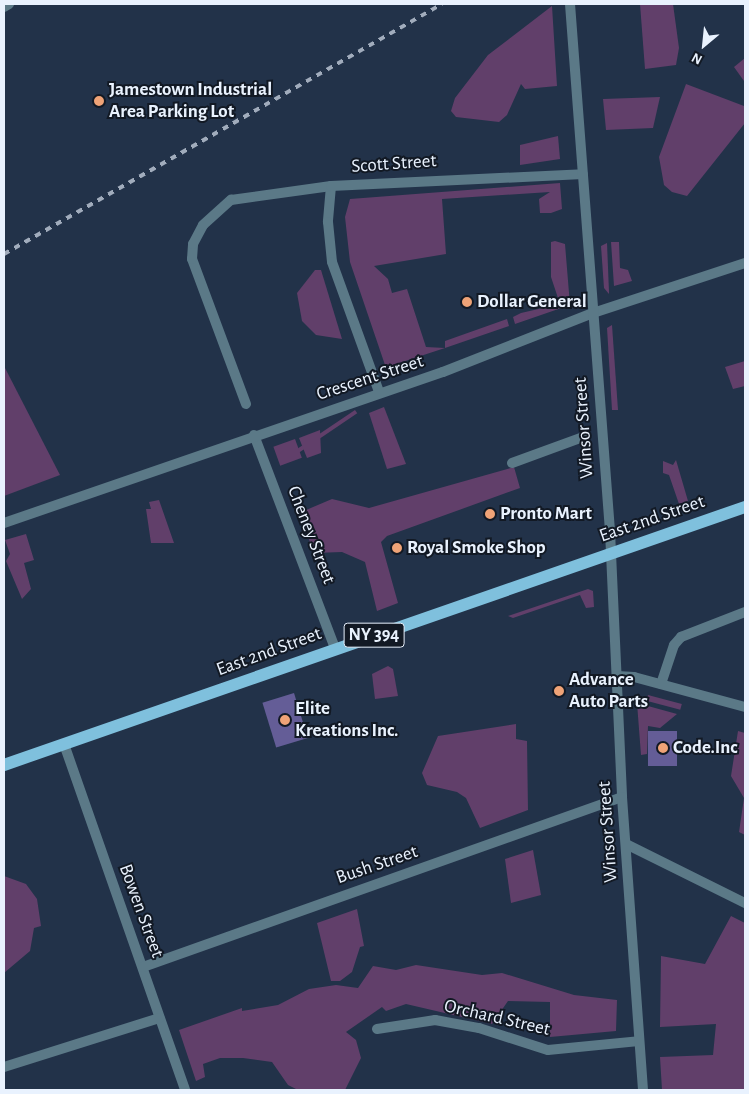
<!DOCTYPE html>
<style>
body{margin:0}
#map{position:relative;width:749px;height:1094px;overflow:hidden;background:#223249;font-family:"Alegreya Sans",sans-serif}
div>[style]{position:absolute}
.green>*{inset:0;background:#613f6a;transform-origin:0 0}
.building>*{inset:0;background:#645d97;transform-origin:0 0}
.pedestrian>*{height:10px;margin:-5px;padding:0 5px;transform-origin:5px;border-radius:5px;background:#5b7987}
.minor>*{height:10px;margin:-5px;padding:0 5px;transform-origin:5px;border-radius:5px;background:#5b7987}
.tertiary>*{height:10px;margin:-5px;padding:0 5px;transform-origin:5px;border-radius:5px;background:#5b7987}
.primary>*{height:12px;margin:-6px;padding:0 6px;transform-origin:6px;border-radius:6px;background:#7fc0dd}
.rail>*{height:4px;margin-top:-2px;transform-origin:0;background:repeating-linear-gradient(90deg,#a1acbc 0 6px,transparent 0 12px)}
.dots>*{width:14px;height:14px;translate:-50% -50%;box-sizing:border-box;border:2px solid #121924;border-radius:50%}
span{translate:-50% -50%;white-space:nowrap;text-align:center;line-height:1.15;-webkit-text-stroke:4px #121924;paint-order:stroke}
.shield-label span{padding:1px 4px;background:#121924;border:1px solid;border-radius:4px;-webkit-text-stroke-width:0}
.shield-label{font-size:18px;color:#e9f2fe;font-weight:700}
.poi-label{font-size:19px;color:#e9f2fe;font-weight:700}
.left{translate:0 -50%;text-align:left}
.street-label{font-size:19px;color:#e9f2fe}
.frame{position:absolute;inset:0;border:5px solid #e9f2fe;pointer-events:none}
.north{position:absolute;left:679px;top:20px;width:50px;height:50px;-webkit-text-stroke:4px #121924;paint-order:stroke;rotate:208deg;font-size:14px;font-weight:700;line-height:20px;text-align:center;color:#e9f2fe}
.north::after{content:'';display:block;margin:auto;width:18px;height:22px;background:#e9f2fe;clip-path:polygon(50% 0,100% 100%,50% 72%,0 100%)}
</style>
<div id="map">
<div class="green">
<i style="clip-path:polygon(640px 4px,673px 4px,679px 48px,676px 65px,645px 69px)"></i>
<i style="clip-path:polygon(552px 6px,557px 86px,525px 89px,521px 84px,507px 115px,499px 122px,456px 117px,451px 111px,455px 98px,488px 55px)"></i>
<i style="clip-path:polygon(745px 58px,745px 123px,687px 196px,672px 192px,664px 185px,659px 157px,686px 84px,744px 106px,744px 81px,734px 67px)"></i>
<i style="clip-path:polygon(660px 97px,653px 128px,606px 130px,603px 99px)"></i>
<i style="clip-path:polygon(558px 136px,560px 159px,520px 165px,520px 145px)"></i>
<i style="clip-path:polygon(560px 183px,562px 209px,551px 213px,540px 213px,539px 199px,550px 192px,442px 199px,446px 254px,374px 266px,388px 279px,392px 293px,407px 289px,426px 347px,445px 348px,445px 341px,507px 319px,509px 326px,445px 348px,390px 366px,385px 365px,350px 262px,345px 217px,350px 199px)"></i>
<i style="clip-path:polygon(555px 241px,565px 244px,570px 305px,515px 324px,513px 317px,521px 313px,560px 304px,551px 277px,551px 242px)"></i>
<i style="clip-path:polygon(611px 242px,619px 242px,620px 268px,628px 270px,632px 281px,614px 286px)"></i>
<i style="clip-path:polygon(607px 243px,609px 292px,609px 294px,604px 288px,601px 246px)"></i>
<i style="clip-path:polygon(315px 270px,321px 270px,342px 339px,316px 335px,302px 321px,297px 293px)"></i>
<i style="clip-path:polygon(612px 325px,618px 410px,612px 410px,607px 328px)"></i>
<i style="clip-path:polygon(745px 361px,745px 386px,733px 389px,725px 367px)"></i>
<i style="clip-path:polygon(4px 366px,60px 475px,4px 496px)"></i>
<i style="clip-path:polygon(384px 407px,406px 464px,387px 469px,369px 413px)"></i>
<i style="left:355px;top:410px;width:4px;height:78px;rotate:56deg"></i>
<i style="clip-path:polygon(320px 430px,321px 453px,307px 458px,299px 438px)"></i>
<i style="left:295px;top:439px;width:20px;height:23px;rotate:70deg"></i>
<i style="clip-path:polygon(676px 460px,688px 501px,679px 504px,669px 475px,663px 473px,663px 461px,673px 465px)"></i>
<i style="clip-path:polygon(514px 467px,520px 488px,387px 536px,381px 542px,398px 603px,377px 611px,365px 562px,342px 552px,314px 553px,299px 513px,332px 499px,369px 508px)"></i>
<i style="clip-path:polygon(159px 500px,174px 543px,151px 543px,146px 509px,151px 509px,149px 502px)"></i>
<i style="clip-path:polygon(26px 534px,34px 560px,24px 563px,31px 589px,22px 599px,6px 561px,10px 554px,5px 540px)"></i>
<i style="clip-path:polygon(588px 589px,593px 591px,594px 607px,586px 608px,580px 595px,513px 618px,508px 616px)"></i>
<i style="clip-path:polygon(388px 666px,393px 669px,398px 696px,375px 699px,372px 674px)"></i>
<i style="left:648px;top:695px;width:35px;height:6px;rotate:15deg"></i>
<i style="clip-path:polygon(637px 703px,677px 714px,660px 728px,648px 726px,647px 754px,641px 755px)"></i>
<i style="clip-path:polygon(516px 724px,516px 739px,527px 741px,528px 810px,480px 828px,466px 798px,457px 792px,427px 785px,422px 773px,438px 736px)"></i>
<i style="clip-path:polygon(738px 731px,745px 733px,745px 835px,739px 832px,744px 798px,731px 776px)"></i>
<i style="clip-path:polygon(533px 850px,541px 895px,511px 903px,505px 859px)"></i>
<i style="clip-path:polygon(4px 876px,26px 884px,37px 899px,41px 926px,34px 928px,30px 951px,4px 973px)"></i>
<i style="clip-path:polygon(357px 909px,364px 946px,360px 947px,352px 972px,340px 981px,331px 981px,317px 923px)"></i>
<i style="clip-path:polygon(731px 916px,745px 923px,745px 1090px,662px 1090px,660px 1057px,713px 1055px,716px 1024px,660px 1027px,661px 956px,705px 964px)"></i>
<i style="clip-path:polygon(416px 965px,482px 975px,502px 973px,574px 995px,617px 1000px,616px 1031px,550px 1037px,550px 1002px,508px 1001px,492px 1024px,406px 1004px,386px 1011px,382px 1007px,346px 1032px,356px 1040px,361px 1058px,345px 1090px,298px 1090px,288px 1085px,272px 1062px,243px 1058px,220px 1058px,203px 1064px,205px 1077px,196px 1081px,179px 1030px,242px 1008px,242px 1011px,278px 1005px,309px 989px,336px 985px,358px 988px,373px 966px,396px 970px)"></i>
</div>
<div class="building">
<i style="left:294px;top:693px;width:47px;height:33px;rotate:73deg"></i>
<i style="left:648px;top:731px;width:29px;height:35px"></i>
</div>
<div class="pedestrian">
<i style="left:512px;top:463px;width:76px;rotate:-20.1deg"></i>
</div>
<div class="minor">
<i style="left:4px;top:7px;width:6px;rotate:-31deg"></i>
<i style="left:331px;top:186px;width:36px;rotate:95deg"></i>
<i style="left:328px;top:222px;width:40px;rotate:84.3deg"></i>
<i style="left:332px;top:262px;width:138px;rotate:70.1deg"></i>
<i style="left:246px;top:404px;width:155px;rotate:-110.4deg"></i>
<i style="left:192px;top:259px;width:15px;rotate:-86deg"></i>
<i style="left:193px;top:244px;width:21px;rotate:-62deg"></i>
<i style="left:203px;top:225px;width:38px;rotate:-42deg"></i>
<i style="left:231px;top:200px;width:101px;rotate:-8deg"></i>
<i style="left:331px;top:186px;width:252px;rotate:-2.7deg"></i>
<i style="left:254px;top:435px;width:228px;rotate:69.2deg"></i>
<i style="left:4px;top:523px;width:464px;rotate:-19deg"></i>
<i style="left:443px;top:372px;width:161px;rotate:-21.5deg"></i>
<i style="left:593px;top:313px;width:160px;rotate:-18.2deg"></i>
<i style="left:661px;top:684px;width:41px;rotate:-71.6deg"></i>
<i style="left:674px;top:645px;width:11px;rotate:-49deg"></i>
<i style="left:681px;top:637px;width:69px;rotate:-21.3deg"></i>
<i style="left:64px;top:744px;width:367px;rotate:70.7deg"></i>
<i style="left:626px;top:844px;width:133px;rotate:26.4deg"></i>
<i style="left:143px;top:967px;width:508px;rotate:-19.54deg"></i>
<i style="left:377px;top:1029px;width:59px;rotate:-8.8deg"></i>
<i style="left:435px;top:1020px;width:45px;rotate:10.3deg"></i>
<i style="left:479px;top:1028px;width:72px;rotate:17.7deg"></i>
<i style="left:548px;top:1050px;width:91px;rotate:-5.6deg"></i>
<i style="left:4px;top:1067px;width:163px;rotate:-17.5deg"></i>
</div>
<div class="tertiary">
<i style="left:570px;top:4px;width:529px;rotate:85.66deg"></i>
<i style="left:610px;top:531px;width:266px;rotate:87.4deg"></i>
<i style="left:622px;top:797px;width:294px;rotate:85.9deg"></i>
<i style="left:617px;top:676px;width:17px;rotate:3deg"></i>
<i style="left:634px;top:677px;width:115px;rotate:15.1deg"></i>
</div>
<div class="primary">
<i style="left:4px;top:765px;width:785px;rotate:-19.2deg"></i>
</div>
<div class="rail">
<i style="left:4px;top:254px;width:504px;rotate:-29.72deg"></i>
</div>
<div class="dots">
<i style="left:99px;top:101px;background:#efa377"></i>
<i style="left:467px;top:302px;background:#efa377"></i>
<i style="left:490px;top:514px;background:#efa377"></i>
<i style="left:397px;top:548px;background:#efa377"></i>
<i style="left:559px;top:691px;background:#efa377"></i>
<i style="left:285px;top:720px;background:#efa377"></i>
<i style="left:663px;top:748px;background:#efa377"></i>
</div>
<div class="shield-label">
<span style="left:374px;top:635px">NY 394</span>
</div>
<div class="poi-label">
<span class="left" style="left:109px;top:101px">Jamestown Industrial<br>Area Parking Lot</span>
<span class="left" style="left:477px;top:302px">Dollar General</span>
<span class="left" style="left:500px;top:514px">Pronto Mart</span>
<span class="left" style="left:407px;top:548px">Royal Smoke Shop</span>
<span class="left" style="left:569px;top:691px">Advance<br>Auto Parts</span>
<span class="left" style="left:295px;top:720px">Elite<br>Kreations Inc.</span>
<span class="left" style="left:673px;top:748px">Code.Inc</span>
</div>
<div class="street-label">
<span style="left:394px;top:164px;rotate:-4deg">Scott Street</span>
<span style="left:370px;top:378px;rotate:-18deg">Crescent Street</span>
<span style="left:584px;top:428px;rotate:-94deg">Winsor Street</span>
<span style="left:652px;top:519px;rotate:-19deg">East 2nd Street</span>
<span style="left:311px;top:535px;rotate:69deg">Cheney Street</span>
<span style="left:269px;top:652px;rotate:-20deg">East 2nd Street</span>
<span style="left:608px;top:832px;rotate:-94deg">Winsor Street</span>
<span style="left:377px;top:865px;rotate:-19deg">Bush Street</span>
<span style="left:141px;top:911px;rotate:70deg">Bowen Street</span>
<span style="left:497px;top:1018px;rotate:13deg">Orchard Street</span>
</div>
<div class="frame"></div>
<div class="north">N</div>
</div>
